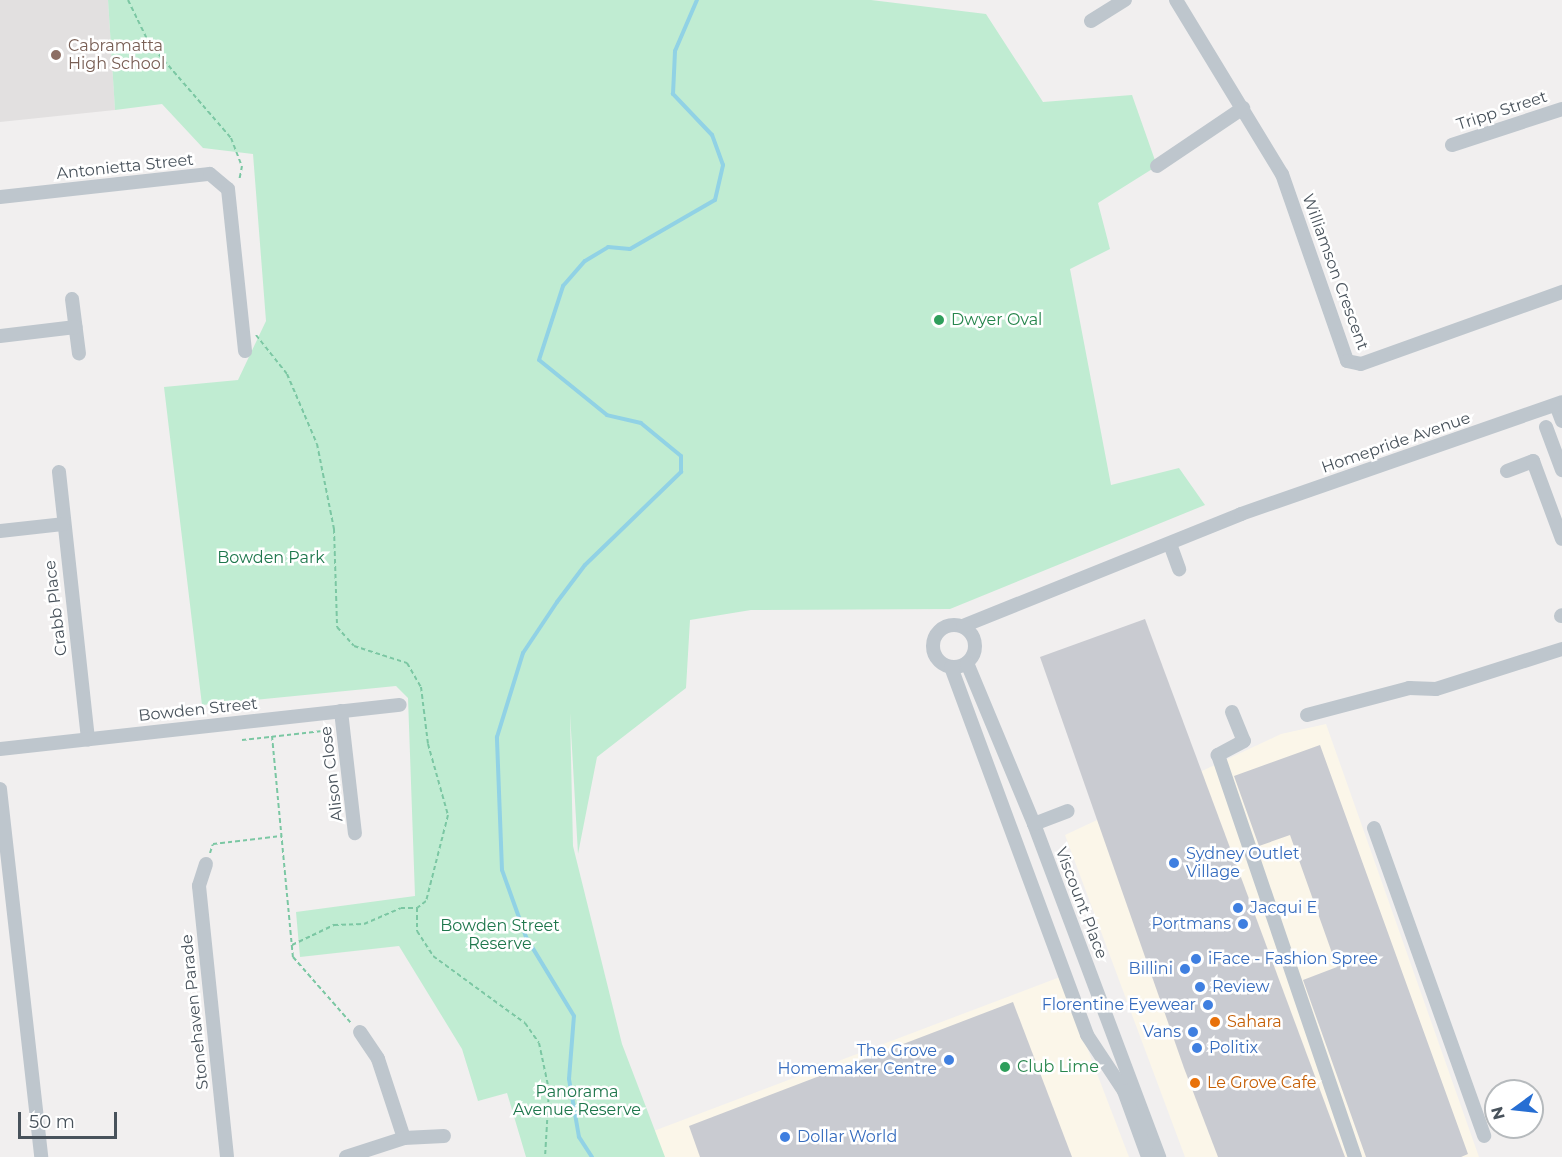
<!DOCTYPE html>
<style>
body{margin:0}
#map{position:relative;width:1562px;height:1157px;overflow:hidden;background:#f1efef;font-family:Montserrat,sans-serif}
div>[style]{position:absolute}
.commercial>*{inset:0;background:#fbf6e9}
.education>*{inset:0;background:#e2e0e0}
.green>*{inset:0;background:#c0ecd2}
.stream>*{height:4px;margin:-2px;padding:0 2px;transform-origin:2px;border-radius:2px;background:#91d2e5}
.building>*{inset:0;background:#c9cbd1}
.path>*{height:2px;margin-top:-1px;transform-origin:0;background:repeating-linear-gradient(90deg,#7bc7a3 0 4.5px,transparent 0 7.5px)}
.minor>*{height:14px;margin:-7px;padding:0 7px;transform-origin:7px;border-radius:7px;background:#bec6cd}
.minor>.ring{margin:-7px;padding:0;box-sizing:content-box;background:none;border:14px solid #bec6cd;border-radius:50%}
.dots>*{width:16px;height:16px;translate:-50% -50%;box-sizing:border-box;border:3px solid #fff;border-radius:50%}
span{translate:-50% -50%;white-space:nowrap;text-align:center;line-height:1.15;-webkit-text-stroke:5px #fff;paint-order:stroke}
.education-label{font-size:16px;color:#785e54}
.left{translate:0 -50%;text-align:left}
.street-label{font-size:16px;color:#48525b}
.leisure-label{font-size:16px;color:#27864d}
.park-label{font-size:16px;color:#1e774c}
.shop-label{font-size:16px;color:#366cbe}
.right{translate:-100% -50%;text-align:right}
.food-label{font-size:16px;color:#c56008}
.north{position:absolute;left:1484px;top:1079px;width:60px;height:60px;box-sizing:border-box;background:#fff;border:2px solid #b6babd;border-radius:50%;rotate:255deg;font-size:16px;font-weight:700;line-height:24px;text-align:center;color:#48525b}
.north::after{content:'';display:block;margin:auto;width:21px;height:27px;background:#266ed3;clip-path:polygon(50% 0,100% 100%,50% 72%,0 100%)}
.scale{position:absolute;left:18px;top:1112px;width:99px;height:27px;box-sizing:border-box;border:3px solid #48525b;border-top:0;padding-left:8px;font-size:18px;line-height:21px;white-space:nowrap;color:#48525b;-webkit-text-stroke:4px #fff;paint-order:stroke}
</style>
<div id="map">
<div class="commercial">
<i style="clip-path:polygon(1326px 724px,1479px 1157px,1185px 1157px,1065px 835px,1281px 734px)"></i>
<i style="clip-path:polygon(1060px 977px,1129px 1157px,662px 1157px,651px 1132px)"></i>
</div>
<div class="education">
<i style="clip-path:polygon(0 0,108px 0,115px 110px,0 122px)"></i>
</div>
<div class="green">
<i style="clip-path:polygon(108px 0,871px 0,986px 14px,1043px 102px,1132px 95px,1157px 166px,1098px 203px,1110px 249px,1070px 269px,1111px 485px,1179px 468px,1205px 505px,950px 609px,751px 610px,690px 620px,686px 688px,597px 757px,578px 854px,570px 713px,573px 846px,622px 1044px,665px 1157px,526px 1157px,507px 1093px,478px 1101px,462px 1049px,399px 946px,300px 957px,296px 912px,415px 896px,408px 698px,396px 686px,202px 705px,164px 387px,238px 380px,266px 321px,253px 154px,203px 148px,162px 104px,115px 110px)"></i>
</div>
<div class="stream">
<i style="left:592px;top:1157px;width:24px;rotate:-123deg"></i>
<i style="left:579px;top:1137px;width:59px;rotate:-99.8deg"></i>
<i style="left:569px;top:1079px;width:63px;rotate:-85.5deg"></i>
<i style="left:574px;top:1016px;width:92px;rotate:-121.3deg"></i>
<i style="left:526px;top:937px;width:71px;rotate:-109.7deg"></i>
<i style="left:502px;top:870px;width:133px;rotate:-92.2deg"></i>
<i style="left:497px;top:737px;width:88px;rotate:-72.8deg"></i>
<i style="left:523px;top:653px;width:61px;rotate:-56.3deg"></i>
<i style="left:557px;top:602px;width:46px;rotate:-52.9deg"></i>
<i style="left:585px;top:565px;width:134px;rotate:-44.1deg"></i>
<i style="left:681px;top:472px;width:16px;rotate:-90deg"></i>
<i style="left:681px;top:456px;width:52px;rotate:-140.5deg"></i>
<i style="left:641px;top:423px;width:35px;rotate:-167deg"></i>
<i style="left:607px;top:415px;width:87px;rotate:-141deg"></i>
<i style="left:539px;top:360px;width:78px;rotate:-72deg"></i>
<i style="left:563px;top:286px;width:33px;rotate:-49deg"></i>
<i style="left:585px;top:261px;width:27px;rotate:-31deg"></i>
<i style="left:608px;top:247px;width:22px;rotate:5deg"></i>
<i style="left:630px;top:249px;width:98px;rotate:-30deg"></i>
<i style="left:715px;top:200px;width:36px;rotate:-77deg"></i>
<i style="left:723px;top:165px;width:32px;rotate:-110deg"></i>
<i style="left:712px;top:135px;width:57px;rotate:-133.6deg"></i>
<i style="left:673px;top:94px;width:43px;rotate:-87.3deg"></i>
<i style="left:675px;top:51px;width:56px;rotate:-66.7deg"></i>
</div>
<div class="building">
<i style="clip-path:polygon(1145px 619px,1345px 1157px,1218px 1157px,1184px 1068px,1040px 657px)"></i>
<i style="clip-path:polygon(1320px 745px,1468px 1154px,1461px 1157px,1366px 1157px,1303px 980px,1337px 967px,1290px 835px,1259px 846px,1234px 776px)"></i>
<i style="clip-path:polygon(1013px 1002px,1072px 1157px,700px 1157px,689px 1126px)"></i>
</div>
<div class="path">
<i style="left:128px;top:0;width:48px;rotate:64deg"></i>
<i style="left:149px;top:43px;width:125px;rotate:49.2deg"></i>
<i style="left:231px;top:138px;width:30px;rotate:69deg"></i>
<i style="left:242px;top:166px;width:15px;rotate:101deg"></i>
<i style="left:256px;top:335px;width:50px;rotate:51.5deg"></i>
<i style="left:287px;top:374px;width:76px;rotate:66.8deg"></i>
<i style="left:317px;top:444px;width:87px;rotate:78.7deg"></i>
<i style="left:334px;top:529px;width:98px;rotate:88.2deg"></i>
<i style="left:337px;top:627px;width:25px;rotate:48deg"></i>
<i style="left:354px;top:646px;width:56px;rotate:17.8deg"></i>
<i style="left:407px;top:663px;width:28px;rotate:60deg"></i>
<i style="left:421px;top:687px;width:57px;rotate:83deg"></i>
<i style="left:428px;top:744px;width:74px;rotate:74.3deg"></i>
<i style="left:448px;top:815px;width:89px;rotate:104.3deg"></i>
<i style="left:426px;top:901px;width:11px;rotate:142deg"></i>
<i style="left:272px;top:736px;width:222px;rotate:84.6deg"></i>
<i style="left:293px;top:957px;width:88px;rotate:48.7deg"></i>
<i style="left:242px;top:740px;width:90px;rotate:-6.4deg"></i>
<i style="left:210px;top:853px;width:9px;rotate:-72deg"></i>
<i style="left:213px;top:844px;width:68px;rotate:-6.7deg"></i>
<i style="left:417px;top:908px;width:23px;rotate:90deg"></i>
<i style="left:417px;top:931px;width:30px;rotate:57deg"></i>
<i style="left:433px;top:956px;width:114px;rotate:36.1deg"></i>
<i style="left:525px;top:1023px;width:24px;rotate:55deg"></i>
<i style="left:539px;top:1043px;width:48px;rotate:78deg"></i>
<i style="left:549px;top:1090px;width:67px;rotate:93.4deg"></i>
<i style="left:292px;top:945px;width:47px;rotate:-25.5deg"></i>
<i style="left:334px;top:925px;width:30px;rotate:-2deg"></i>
<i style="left:364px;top:924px;width:40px;rotate:-23.4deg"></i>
<i style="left:401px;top:908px;width:16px"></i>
</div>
<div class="minor">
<i style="left:1176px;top:0;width:204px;rotate:58.7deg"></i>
<i style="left:1282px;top:174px;width:198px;rotate:70.8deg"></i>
<i style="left:1347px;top:361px;width:14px;rotate:12deg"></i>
<i style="left:1361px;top:364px;width:214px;rotate:-19.7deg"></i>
<i style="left:1091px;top:21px;width:40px;rotate:-32deg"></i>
<i style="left:1452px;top:145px;width:116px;rotate:-18.1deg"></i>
<i style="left:1157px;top:166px;width:104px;rotate:-34deg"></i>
<i style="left:0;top:197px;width:211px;rotate:-6.3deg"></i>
<i style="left:210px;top:174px;width:23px;rotate:40deg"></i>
<i style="left:228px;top:189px;width:163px;rotate:84deg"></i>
<i style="left:72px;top:299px;width:55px;rotate:82.7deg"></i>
<i style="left:0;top:336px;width:76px;rotate:-6.8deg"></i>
<i style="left:1556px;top:405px;width:17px;rotate:69deg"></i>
<i style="left:1546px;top:427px;width:46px;rotate:69.6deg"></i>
<i style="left:1507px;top:471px;width:28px;rotate:-21deg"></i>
<i style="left:1533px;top:461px;width:83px;rotate:69.6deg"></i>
<i style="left:59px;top:472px;width:269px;rotate:83.8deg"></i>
<i style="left:0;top:531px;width:63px;rotate:-6.3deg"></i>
<i style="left:1170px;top:544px;width:27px;rotate:70deg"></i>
<i style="left:1561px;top:616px;width:1px;rotate:-45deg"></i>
<i class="ring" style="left:933px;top:625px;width:28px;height:28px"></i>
<i style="left:963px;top:626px;width:300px;rotate:-21.9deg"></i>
<i style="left:1241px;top:514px;width:340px;rotate:-19.2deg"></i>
<i style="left:967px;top:663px;width:174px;rotate:67.4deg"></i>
<i style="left:1034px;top:824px;width:356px;rotate:69.4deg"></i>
<i style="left:951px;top:667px;width:392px;rotate:69.7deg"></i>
<i style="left:1087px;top:1035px;width:67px;rotate:56.5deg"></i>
<i style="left:1124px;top:1091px;width:70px;rotate:70deg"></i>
<i style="left:341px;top:711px;width:123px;rotate:83.5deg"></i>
<i style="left:1232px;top:712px;width:31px;rotate:68deg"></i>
<i style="left:1244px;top:741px;width:30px;rotate:152deg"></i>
<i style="left:1218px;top:755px;width:425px;rotate:71.2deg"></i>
<i style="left:1307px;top:715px;width:106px;rotate:-14.8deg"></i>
<i style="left:1409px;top:688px;width:27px;rotate:2deg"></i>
<i style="left:1436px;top:689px;width:132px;rotate:-17.6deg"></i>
<i style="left:0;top:749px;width:402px;rotate:-6.3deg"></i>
<i style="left:0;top:789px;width:370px;rotate:83.6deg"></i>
<i style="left:1034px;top:824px;width:36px;rotate:-21deg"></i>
<i style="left:1374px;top:828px;width:327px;rotate:70.3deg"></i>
<i style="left:206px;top:864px;width:23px;rotate:108deg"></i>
<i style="left:199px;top:886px;width:272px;rotate:84.1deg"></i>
<i style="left:360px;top:1032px;width:32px;rotate:56deg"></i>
<i style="left:378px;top:1059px;width:83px;rotate:71.8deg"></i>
<i style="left:346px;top:1157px;width:61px;rotate:-18.1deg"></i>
<i style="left:404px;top:1138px;width:40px;rotate:-2.9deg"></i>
</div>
<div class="dots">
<i style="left:56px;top:55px;background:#8d6e63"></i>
<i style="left:939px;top:320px;background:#2e9e5b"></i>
<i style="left:1174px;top:863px;background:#3f7fe0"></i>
<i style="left:1238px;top:908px;background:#3f7fe0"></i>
<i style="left:1243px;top:924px;background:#3f7fe0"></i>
<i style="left:1196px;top:959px;background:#3f7fe0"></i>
<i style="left:1185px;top:969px;background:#3f7fe0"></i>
<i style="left:1200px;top:987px;background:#3f7fe0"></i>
<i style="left:1208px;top:1005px;background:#3f7fe0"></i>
<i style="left:1215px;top:1022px;background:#e8710a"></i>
<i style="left:1193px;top:1032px;background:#3f7fe0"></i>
<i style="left:1197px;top:1048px;background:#3f7fe0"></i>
<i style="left:949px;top:1060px;background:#3f7fe0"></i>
<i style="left:1005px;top:1067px;background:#2e9e5b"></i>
<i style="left:1195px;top:1083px;background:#e8710a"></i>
<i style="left:785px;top:1137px;background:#3f7fe0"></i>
</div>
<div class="education-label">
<span class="left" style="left:68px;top:55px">Cabramatta<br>High School</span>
</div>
<div class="street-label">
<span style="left:1502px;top:111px;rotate:-18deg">Tripp Street</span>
<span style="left:125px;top:167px;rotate:-6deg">Antonietta Street</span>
<span style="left:1335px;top:272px;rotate:70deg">Williamson Crescent</span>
<span style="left:1396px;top:443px;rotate:-19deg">Homepride Avenue</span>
<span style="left:56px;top:608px;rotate:-97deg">Crabb Place</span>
<span style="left:198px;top:710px;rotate:-6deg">Bowden Street</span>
<span style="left:332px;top:774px;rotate:-97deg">Alison Close</span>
<span style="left:1081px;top:903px;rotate:69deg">Viscount Place</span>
<span style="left:195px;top:1012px;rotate:-96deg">Stonehaven Parade</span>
</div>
<div class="leisure-label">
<span class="left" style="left:951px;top:320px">Dwyer Oval</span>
<span class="left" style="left:1017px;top:1067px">Club Lime</span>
</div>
<div class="park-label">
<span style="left:271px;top:558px">Bowden Park</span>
<span style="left:500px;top:935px">Bowden Street<br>Reserve</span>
<span style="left:577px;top:1101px">Panorama<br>Avenue Reserve</span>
</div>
<div class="shop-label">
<span class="left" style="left:1186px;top:863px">Sydney Outlet<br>Village</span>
<span class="left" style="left:1250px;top:908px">Jacqui E</span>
<span class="right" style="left:1231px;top:924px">Portmans</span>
<span class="left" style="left:1208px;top:959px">iFace - Fashion Spree</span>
<span class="right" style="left:1173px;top:969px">Billini</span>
<span class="left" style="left:1212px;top:987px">Review</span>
<span class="right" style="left:1196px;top:1005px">Florentine Eyewear</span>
<span class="right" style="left:1181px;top:1032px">Vans</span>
<span class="left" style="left:1209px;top:1048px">Politix</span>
<span class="right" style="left:937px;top:1060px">The Grove<br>Homemaker Centre</span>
<span class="left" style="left:797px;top:1137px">Dollar World</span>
</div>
<div class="food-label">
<span class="left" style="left:1227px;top:1022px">Sahara</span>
<span class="left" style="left:1207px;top:1083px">Le Grove Cafe</span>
</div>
<div class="north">N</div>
<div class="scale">50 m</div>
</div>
